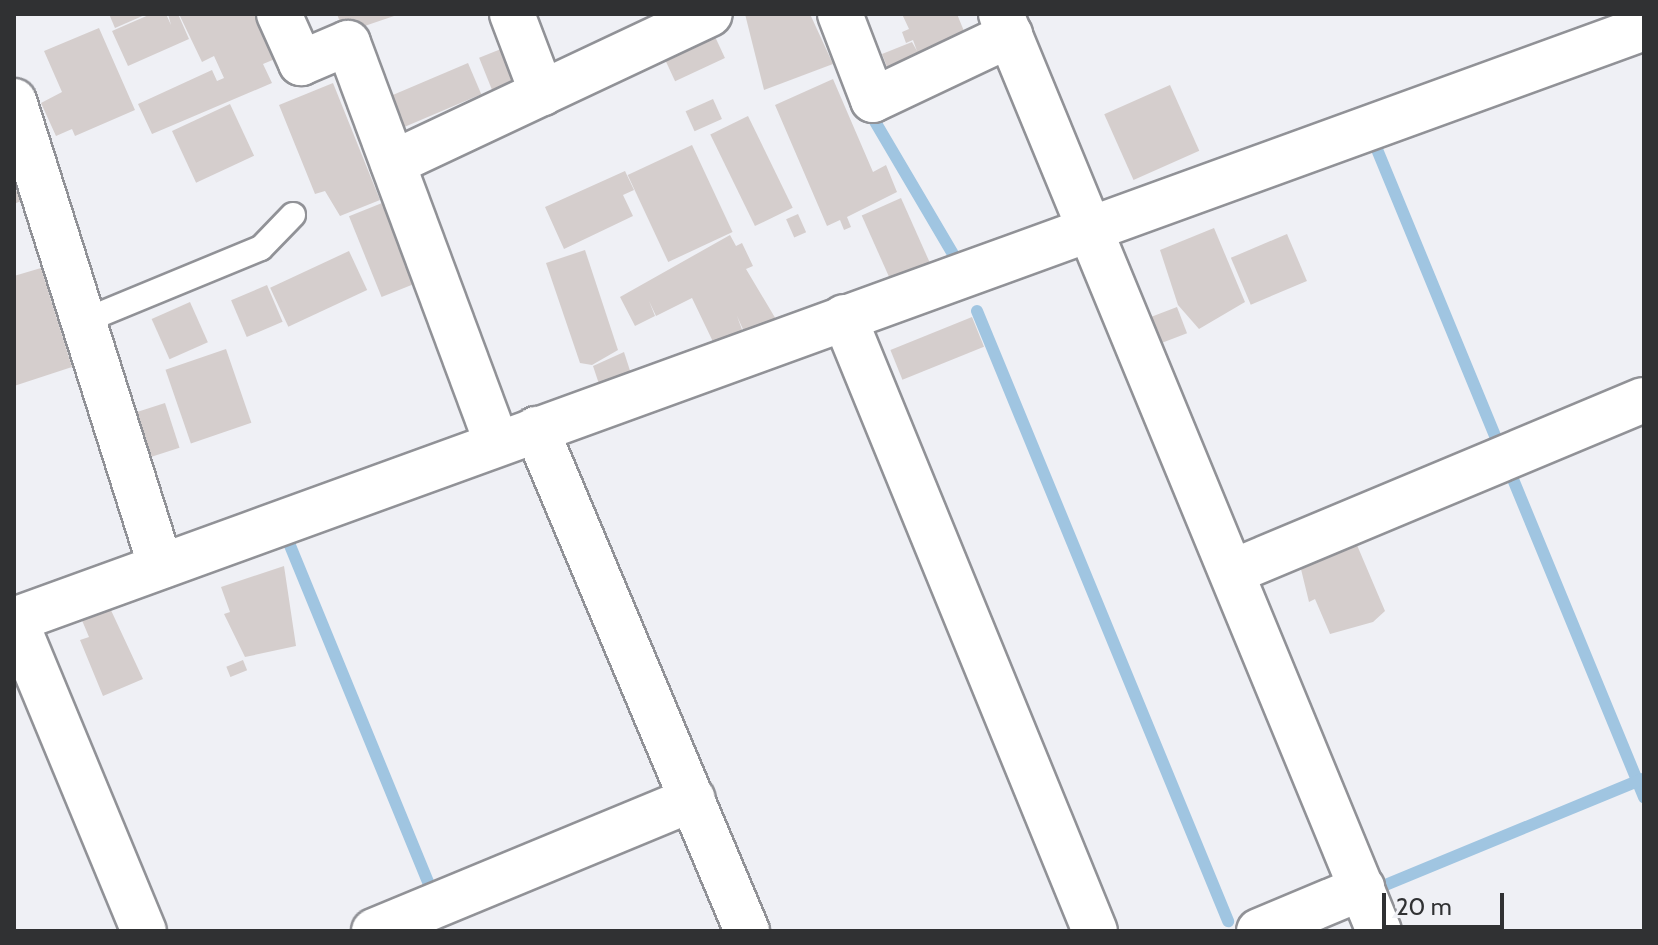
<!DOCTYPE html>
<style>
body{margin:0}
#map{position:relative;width:1658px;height:945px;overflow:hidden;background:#eff0f5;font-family:Cabin,sans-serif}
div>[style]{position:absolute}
.stream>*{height:12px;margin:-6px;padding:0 6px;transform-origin:6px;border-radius:6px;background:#a0c5e1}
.building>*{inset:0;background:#d5cecd;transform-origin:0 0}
.roads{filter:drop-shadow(2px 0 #919297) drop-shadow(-2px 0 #919297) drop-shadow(0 2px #919297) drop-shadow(0 -2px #919297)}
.service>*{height:24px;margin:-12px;padding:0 12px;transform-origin:12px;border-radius:12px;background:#fff}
.minor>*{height:44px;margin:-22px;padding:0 22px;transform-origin:22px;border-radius:22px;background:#fff}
span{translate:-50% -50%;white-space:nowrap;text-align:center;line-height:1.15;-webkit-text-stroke:8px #eff0f5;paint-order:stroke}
.frame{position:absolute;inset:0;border:16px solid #303133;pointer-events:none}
.scale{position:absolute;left:1382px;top:893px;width:122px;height:36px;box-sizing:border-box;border:4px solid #303133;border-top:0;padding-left:10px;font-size:24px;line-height:28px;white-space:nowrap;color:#303133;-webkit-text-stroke:6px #eff0f5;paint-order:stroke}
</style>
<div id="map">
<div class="stream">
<i style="left:867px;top:108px;width:178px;rotate:59.5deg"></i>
<i style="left:1376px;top:147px;width:320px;rotate:67.6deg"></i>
<i style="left:977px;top:311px;width:660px;rotate:67.63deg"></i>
<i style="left:1510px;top:472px;width:352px;rotate:67.6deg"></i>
<i style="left:289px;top:543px;width:377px;rotate:67.7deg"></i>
<i style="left:1383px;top:886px;width:281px;rotate:-22.4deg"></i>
</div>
<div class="building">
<i style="clip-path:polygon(109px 14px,147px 14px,115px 28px)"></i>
<i style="clip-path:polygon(151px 14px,166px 14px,171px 25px,168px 14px,178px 14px,189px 39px,128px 66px,112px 31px)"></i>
<i style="clip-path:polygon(179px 14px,258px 14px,275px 59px,263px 64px,272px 83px,152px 134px,138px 104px,212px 70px,217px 81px,224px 78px,214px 56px,202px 62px)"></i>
<i style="clip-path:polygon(337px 14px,397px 14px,397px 15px,344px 33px)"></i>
<i style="clip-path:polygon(745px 14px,810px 14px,833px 64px,764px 90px)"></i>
<i style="clip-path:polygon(902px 14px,957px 14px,966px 36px,889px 72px,882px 54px,912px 42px,917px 51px,913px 40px,906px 43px,902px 32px,909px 29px)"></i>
<i style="clip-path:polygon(99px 28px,135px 110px,75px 136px,72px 129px,56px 136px,41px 103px,62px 92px,44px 51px)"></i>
<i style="left:711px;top:28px;width:33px;height:55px;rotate:65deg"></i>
<i style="left:506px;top:47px;width:37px;height:29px;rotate:68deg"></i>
<i style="left:468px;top:63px;width:34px;height:90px;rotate:67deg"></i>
<i style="clip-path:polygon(833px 79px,873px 172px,886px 165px,897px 192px,847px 217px,851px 227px,844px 230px,840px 220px,827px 226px,775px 105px)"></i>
<i style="clip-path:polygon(333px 83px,380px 200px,340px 216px,325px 191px,315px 194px,279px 105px)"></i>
<i style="left:1170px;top:85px;width:72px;height:72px;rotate:66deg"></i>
<i style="left:713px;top:99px;width:22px;height:30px;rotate:66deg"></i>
<i style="left:230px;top:104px;width:57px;height:64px;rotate:65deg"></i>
<i style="left:748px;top:116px;width:102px;height:42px;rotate:64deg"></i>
<i style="left:692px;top:145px;width:96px;height:71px;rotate:65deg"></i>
<i style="clip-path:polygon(625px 171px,634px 190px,623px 195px,633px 216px,564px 249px,545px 207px)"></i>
<i style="clip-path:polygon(14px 185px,21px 201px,14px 204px)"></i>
<i style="left:901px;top:198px;width:74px;height:43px;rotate:66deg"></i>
<i style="left:387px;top:201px;width:87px;height:41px;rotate:68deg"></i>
<i style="left:798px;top:214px;width:20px;height:13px;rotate:66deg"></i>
<i style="clip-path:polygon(1214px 228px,1245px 302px,1199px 329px,1178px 305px,1160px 250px)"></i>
<i style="left:1287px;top:234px;width:51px;height:61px;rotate:67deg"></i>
<i style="clip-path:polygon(730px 235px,736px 246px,742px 243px,753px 266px,746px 269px,777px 321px,746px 336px,737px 316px,744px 335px,716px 348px,692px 298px,656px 316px,649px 301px,655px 316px,635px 326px,620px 297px)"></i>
<i style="clip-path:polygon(585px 250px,618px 350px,592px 365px,580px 363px,546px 263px)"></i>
<i style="left:349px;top:251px;width:43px;height:87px;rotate:65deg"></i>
<i style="clip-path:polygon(41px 268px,72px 367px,14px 386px,14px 276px)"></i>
<i style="left:267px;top:285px;width:40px;height:39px;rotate:67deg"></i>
<i style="left:190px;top:302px;width:44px;height:42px;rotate:66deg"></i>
<i style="left:1177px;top:307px;width:28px;height:28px;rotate:69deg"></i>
<i style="left:972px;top:317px;width:32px;height:88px;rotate:68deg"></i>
<i style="left:226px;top:349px;width:78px;height:64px;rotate:71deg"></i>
<i style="clip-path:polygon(624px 352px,633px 380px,601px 390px,593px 366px)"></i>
<i style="left:165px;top:403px;width:47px;height:40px;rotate:72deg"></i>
<i style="clip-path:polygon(1354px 538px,1385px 611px,1373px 622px,1330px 634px,1315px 599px,1309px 602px,1299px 561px)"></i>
<i style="clip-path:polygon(284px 566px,296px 646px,245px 657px,224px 614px,230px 612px,221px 587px)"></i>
<i style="clip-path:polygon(109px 606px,143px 679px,103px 696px,80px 640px,89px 637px,81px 618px)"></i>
<i style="left:243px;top:660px;width:11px;height:18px;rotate:68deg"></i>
</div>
<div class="roads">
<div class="service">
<i style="left:84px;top:321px;width:191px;rotate:-22.4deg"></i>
<i style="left:261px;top:248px;width:46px;rotate:-45.9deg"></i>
</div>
<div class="minor">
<i style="left:279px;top:14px;width:54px;rotate:65.8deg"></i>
<i style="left:301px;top:63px;width:51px;rotate:-23.1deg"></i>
<i style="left:348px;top:43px;width:427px;rotate:69.6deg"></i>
<i style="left:512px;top:14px;width:85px;rotate:69.2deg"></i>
<i style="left:840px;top:14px;width:92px;rotate:69deg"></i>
<i style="left:873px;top:100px;width:152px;rotate:-25.4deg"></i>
<i style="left:1001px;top:14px;width:992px;rotate:67.6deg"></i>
<i style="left:14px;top:101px;width:488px;rotate:72.5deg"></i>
<i style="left:393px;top:163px;width:350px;rotate:-25.2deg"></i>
<i style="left:844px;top:317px;width:663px;rotate:67.77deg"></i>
<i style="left:536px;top:429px;width:545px;rotate:67.2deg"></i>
<i style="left:1232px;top:572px;width:446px;rotate:-22.7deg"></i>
<i style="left:14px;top:620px;width:1734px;rotate:-19.96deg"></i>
<i style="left:15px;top:620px;width:337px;rotate:67.5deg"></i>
<i style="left:374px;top:931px;width:345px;rotate:-22.5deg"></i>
<i style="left:1259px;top:931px;width:112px;rotate:-22.7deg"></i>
</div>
</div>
<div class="frame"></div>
<div class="scale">20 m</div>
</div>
